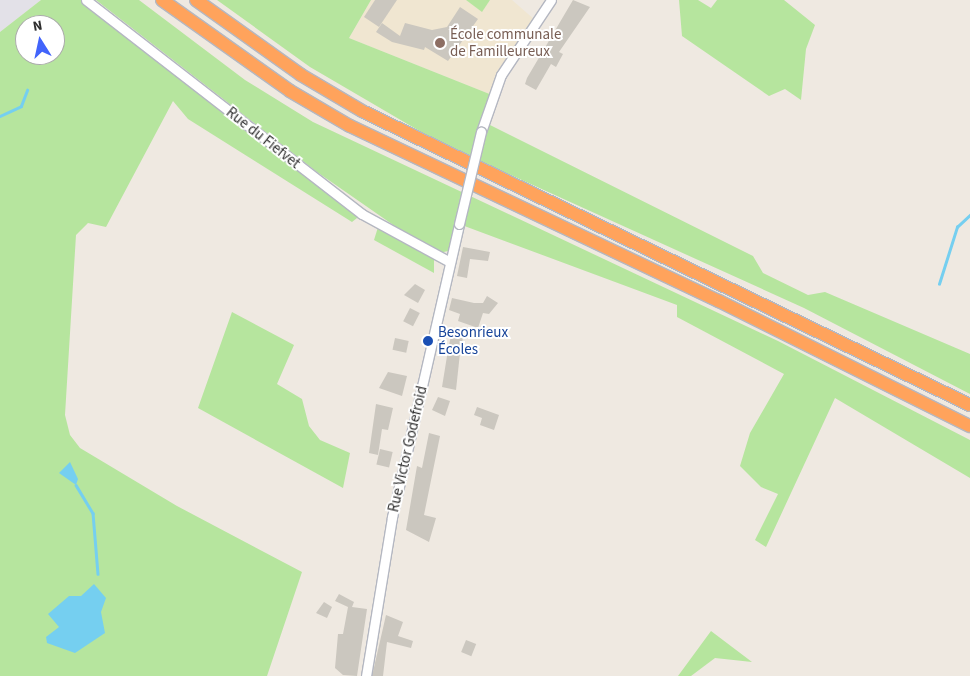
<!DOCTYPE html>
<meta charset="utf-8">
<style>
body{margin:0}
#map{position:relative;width:970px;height:676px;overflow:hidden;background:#efe9e1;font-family:"Source Sans 3",sans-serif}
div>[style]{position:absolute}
.industrial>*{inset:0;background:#e3e1e8}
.education>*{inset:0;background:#f0e6d1}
.green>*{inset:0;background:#b6e59e}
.water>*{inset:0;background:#75cff0}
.stream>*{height:2.5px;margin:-1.25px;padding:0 1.25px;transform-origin:1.25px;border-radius:1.25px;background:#75cff0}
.building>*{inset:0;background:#cbc7bf;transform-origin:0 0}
.roads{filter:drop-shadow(1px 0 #b4b7c1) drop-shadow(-1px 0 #b4b7c1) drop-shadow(0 1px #b4b7c1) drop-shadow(0 -1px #b4b7c1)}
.minor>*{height:9px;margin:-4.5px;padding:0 4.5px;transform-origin:4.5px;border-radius:4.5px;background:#fff}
.highway>*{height:12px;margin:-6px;padding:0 6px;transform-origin:6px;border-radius:6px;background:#ffa35c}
.bridges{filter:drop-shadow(1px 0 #b4b7c1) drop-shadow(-1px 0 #b4b7c1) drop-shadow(0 1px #b4b7c1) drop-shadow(0 -1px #b4b7c1)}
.minor-bridge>*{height:9px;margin:-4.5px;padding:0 4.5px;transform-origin:4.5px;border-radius:4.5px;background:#fff}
.dots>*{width:14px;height:14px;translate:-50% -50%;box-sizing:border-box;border:2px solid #fff;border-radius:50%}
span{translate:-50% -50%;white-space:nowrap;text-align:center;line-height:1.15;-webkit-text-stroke:4px #fff;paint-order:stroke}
.education-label{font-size:15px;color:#785e54}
.left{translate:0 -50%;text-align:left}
.street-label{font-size:15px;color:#2e2e2e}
.transit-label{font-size:15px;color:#164399}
.north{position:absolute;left:15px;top:15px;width:50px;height:50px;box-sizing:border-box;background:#fff;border:1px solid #ababab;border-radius:50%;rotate:350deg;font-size:14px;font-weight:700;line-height:20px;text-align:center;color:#2e2e2e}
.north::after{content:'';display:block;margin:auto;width:18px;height:22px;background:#4264fb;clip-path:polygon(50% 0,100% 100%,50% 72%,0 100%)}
</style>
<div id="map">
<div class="industrial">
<i style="clip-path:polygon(0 0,41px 0,0 32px)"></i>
</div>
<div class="education">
<i style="clip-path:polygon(371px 0,466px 0,482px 11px,490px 0,512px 0,535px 20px,492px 95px,349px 38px)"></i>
</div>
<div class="green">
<i style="clip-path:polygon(evenodd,41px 0,86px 0,362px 214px,352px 222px,188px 119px,173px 101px,106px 227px,88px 223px,76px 235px,65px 415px,70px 435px,80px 448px,177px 506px,302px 572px,267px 676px,0 676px,0 32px,41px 0,25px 25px,55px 25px,55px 55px,25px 55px,25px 25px)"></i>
<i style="clip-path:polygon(96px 0,139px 0,245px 80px,313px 122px,778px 341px,970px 440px,970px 478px,835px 398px,766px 547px,755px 540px,778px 494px,761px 487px,740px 466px,750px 433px,784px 374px,677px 317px,677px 305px,459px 224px,448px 251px,435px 254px,317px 172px)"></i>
<i style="clip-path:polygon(217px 0,371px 0,349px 38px,492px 95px,484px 122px,753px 256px,763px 273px,808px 295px,825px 292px,970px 354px,970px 394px,804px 308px,440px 143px,310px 67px)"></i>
<i style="clip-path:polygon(466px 0,490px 0,482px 12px)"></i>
<i style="clip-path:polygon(679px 0,698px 0,711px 8px,717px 0,784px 0,815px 25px,806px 49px,801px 100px,785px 89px,769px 96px,682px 36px)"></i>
<i style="clip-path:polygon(379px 224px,434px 255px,434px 273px,374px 240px)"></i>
<i style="clip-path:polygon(232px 312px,294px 345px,277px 384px,302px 399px,309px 426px,320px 440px,350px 453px,343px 488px,198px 408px)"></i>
<i style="clip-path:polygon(711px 631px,752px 662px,715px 658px,691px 676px,678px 676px)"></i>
</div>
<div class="water">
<i style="clip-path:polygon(70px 462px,78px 479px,76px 485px,59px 473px)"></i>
<i style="clip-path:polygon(94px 584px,106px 598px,101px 612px,105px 633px,75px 653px,47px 643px,46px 637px,59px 627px,48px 614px,69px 596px,81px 596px)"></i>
</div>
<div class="stream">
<i style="left:0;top:116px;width:23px;rotate:-25deg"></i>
<i style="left:21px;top:106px;width:17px;rotate:-69deg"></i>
<i style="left:939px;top:284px;width:60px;rotate:-72.5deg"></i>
<i style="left:957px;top:227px;width:18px;rotate:-43deg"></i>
<i style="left:76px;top:485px;width:33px;rotate:59deg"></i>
<i style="left:93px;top:513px;width:61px;rotate:85.3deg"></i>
</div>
<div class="building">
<i style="clip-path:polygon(375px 0,397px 0,379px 27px,364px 17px)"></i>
<i style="clip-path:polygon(573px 0,590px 7px,559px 52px,563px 54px,556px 67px,551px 64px,536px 90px,525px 84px,527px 78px)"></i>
<i style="clip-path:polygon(460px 7px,478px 19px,448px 61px,425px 47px,424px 50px,392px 42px,376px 32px,382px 23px,400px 36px,405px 23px,432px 30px,447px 27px)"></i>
<i style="clip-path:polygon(463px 247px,490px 252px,488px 261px,470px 259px,467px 278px,457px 276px)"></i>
<i style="clip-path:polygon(415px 284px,425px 290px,418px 303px,404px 295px)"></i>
<i style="clip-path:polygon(487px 296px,498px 303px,489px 314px,483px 313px,478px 328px,458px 321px,460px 314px,449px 310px,452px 298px,474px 303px,483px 303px)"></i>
<i style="left:410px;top:308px;width:11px;height:15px;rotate:27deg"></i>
<i style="clip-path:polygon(451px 336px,463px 338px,460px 351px,449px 345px)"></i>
<i style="left:395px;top:338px;width:14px;height:12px;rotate:12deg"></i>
<i style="clip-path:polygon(448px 350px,460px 353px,456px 390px,442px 387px)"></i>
<i style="clip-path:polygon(388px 372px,407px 376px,402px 396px,379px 388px)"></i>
<i style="clip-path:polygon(438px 397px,450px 401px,445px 416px,432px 410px)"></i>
<i style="clip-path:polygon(376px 404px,393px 408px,388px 430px,382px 429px,378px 455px,369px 453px)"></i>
<i style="clip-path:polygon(477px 407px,499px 415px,494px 430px,480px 425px,482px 418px,474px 415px)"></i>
<i style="clip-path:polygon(429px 433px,440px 436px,424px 515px,436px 518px,429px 542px,406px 530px,417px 466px,422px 468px)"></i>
<i style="left:380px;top:449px;width:13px;height:16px;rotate:13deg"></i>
<i style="clip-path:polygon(339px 594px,354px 602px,352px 607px,367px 609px,357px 676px,343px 675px,335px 668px,338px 634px,343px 634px,348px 607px,335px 601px)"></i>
<i style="clip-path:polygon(324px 602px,332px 607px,327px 618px,316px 613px)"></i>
<i style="clip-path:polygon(386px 615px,403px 622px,398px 636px,413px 641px,411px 648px,387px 642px,383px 676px,372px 676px)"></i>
<i style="left:466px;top:640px;width:11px;height:13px;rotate:22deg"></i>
</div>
<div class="roads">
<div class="minor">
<i style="left:86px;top:0;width:349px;rotate:37.8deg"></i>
<i style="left:362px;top:214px;width:100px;rotate:28.6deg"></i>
<i style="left:481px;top:132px;width:60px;rotate:-70.7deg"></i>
<i style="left:501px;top:75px;width:90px;rotate:-56.3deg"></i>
<i style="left:366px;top:676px;width:161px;rotate:-80.7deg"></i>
<i style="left:392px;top:517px;width:301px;rotate:-77.1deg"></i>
</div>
<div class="highway">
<i style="left:162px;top:0;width:157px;rotate:35.4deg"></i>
<i style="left:290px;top:91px;width:69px;rotate:30.3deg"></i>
<i style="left:350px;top:126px;width:408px;rotate:25.4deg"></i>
<i style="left:719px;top:301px;width:280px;rotate:26.5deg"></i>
<i style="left:196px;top:0;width:129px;rotate:35.5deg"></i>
<i style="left:301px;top:75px;width:71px;rotate:30.5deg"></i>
<i style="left:362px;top:111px;width:675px;rotate:25.81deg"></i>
</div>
</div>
<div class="bridges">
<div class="minor-bridge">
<i style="left:459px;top:224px;width:95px;rotate:-76.6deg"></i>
</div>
</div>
<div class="dots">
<i style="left:440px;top:43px;background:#8d6e63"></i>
<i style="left:428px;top:341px;background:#1a4fb4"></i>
</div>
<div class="education-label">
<span class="left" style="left:450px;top:43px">École communale<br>de Familleureux</span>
</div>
<div class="street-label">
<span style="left:263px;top:138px;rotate:38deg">Rue du Fiefvet</span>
<span style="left:408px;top:449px;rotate:-77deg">Rue Victor Godefroid</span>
</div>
<div class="transit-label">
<span class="left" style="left:438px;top:341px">Besonrieux<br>Écoles</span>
</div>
<div class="north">N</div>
</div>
